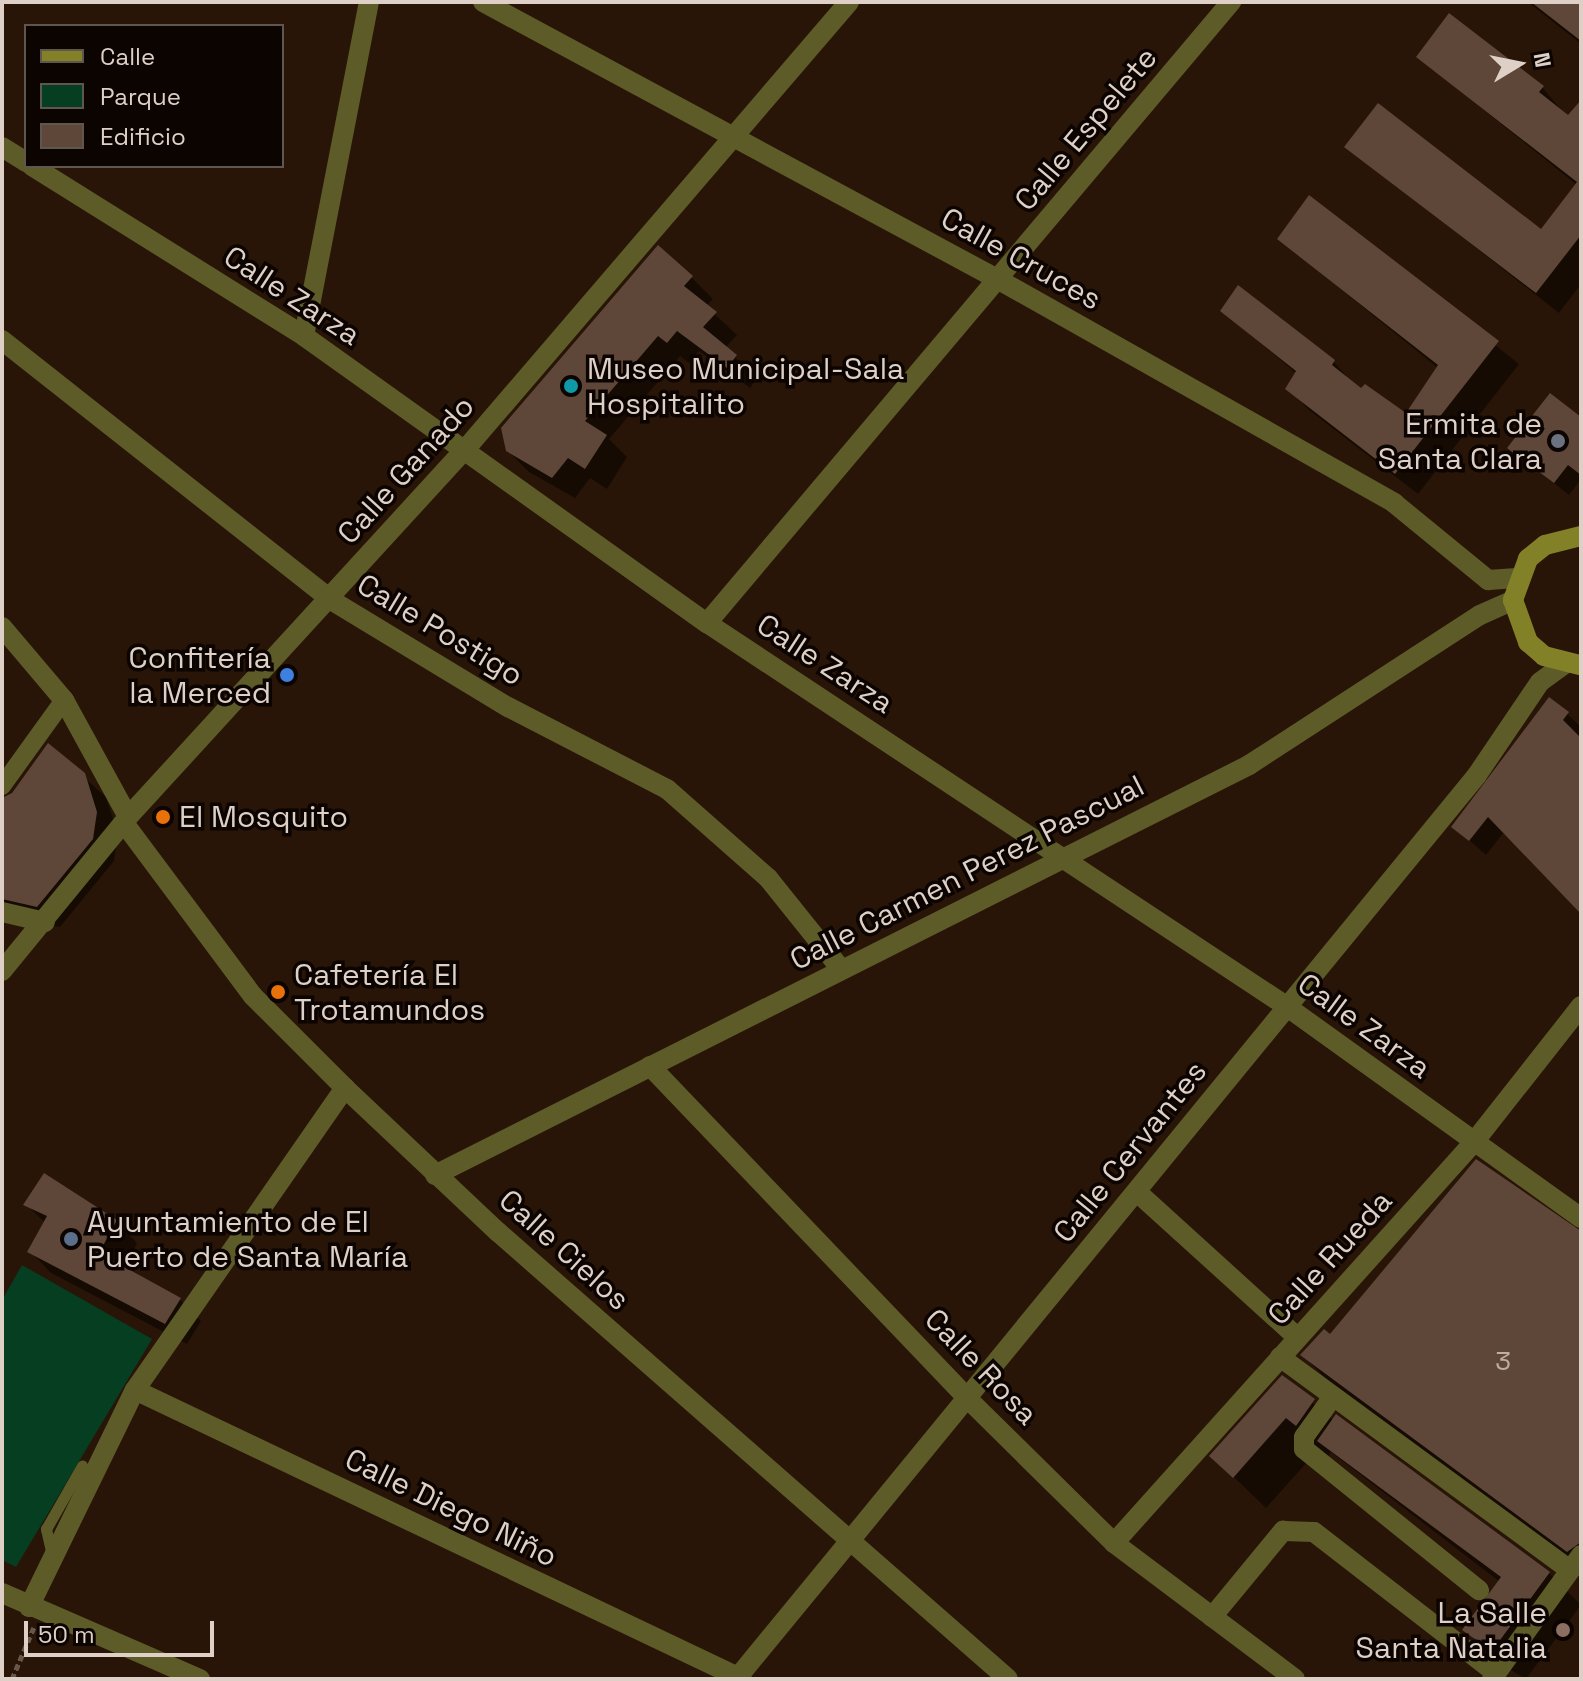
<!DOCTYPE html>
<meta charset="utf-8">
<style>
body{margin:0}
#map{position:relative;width:1583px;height:1681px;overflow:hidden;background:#291507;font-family:"Space Grotesk",sans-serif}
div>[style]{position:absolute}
.green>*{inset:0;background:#053e21}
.shadow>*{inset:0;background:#0007}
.building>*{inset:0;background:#5e4738}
.path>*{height:5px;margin-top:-2.5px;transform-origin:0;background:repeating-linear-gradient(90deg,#68564a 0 6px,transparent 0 10px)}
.service>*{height:11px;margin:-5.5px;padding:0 5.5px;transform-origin:5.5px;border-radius:5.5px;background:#5d5c29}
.pedestrian>*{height:18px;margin:-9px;padding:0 9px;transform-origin:9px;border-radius:9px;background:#5d5c29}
.minor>*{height:20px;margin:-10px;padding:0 10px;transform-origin:10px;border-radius:10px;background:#5d5c29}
.tertiary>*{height:20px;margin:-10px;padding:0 10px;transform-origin:10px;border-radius:10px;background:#5d5c29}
.secondary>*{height:20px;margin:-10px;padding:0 10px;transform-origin:10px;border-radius:10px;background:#838128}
.dots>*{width:22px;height:22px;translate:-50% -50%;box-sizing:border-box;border:4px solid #0b0401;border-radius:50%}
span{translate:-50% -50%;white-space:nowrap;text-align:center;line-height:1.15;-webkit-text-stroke:7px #0b0401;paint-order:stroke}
.number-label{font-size:26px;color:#beaea3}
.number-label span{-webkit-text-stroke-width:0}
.street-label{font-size:30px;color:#ded0c7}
.poi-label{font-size:30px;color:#ded0c7}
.left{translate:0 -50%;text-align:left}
.right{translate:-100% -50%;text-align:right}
.frame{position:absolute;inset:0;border:4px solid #ded0c7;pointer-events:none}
.legend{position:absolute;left:24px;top:24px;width:260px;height:144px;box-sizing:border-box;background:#0b0401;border:2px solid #5f5650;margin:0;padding:10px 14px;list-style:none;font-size:24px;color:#ded0c7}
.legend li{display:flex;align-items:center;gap:16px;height:40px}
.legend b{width:40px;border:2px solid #5f5650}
.north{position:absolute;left:1479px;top:24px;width:80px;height:80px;-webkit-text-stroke:6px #0b0401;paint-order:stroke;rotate:80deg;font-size:22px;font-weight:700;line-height:32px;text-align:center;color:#ded0c7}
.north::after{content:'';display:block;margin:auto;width:28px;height:36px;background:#ded0c7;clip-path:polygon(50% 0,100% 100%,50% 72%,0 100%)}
.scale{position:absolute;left:24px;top:1621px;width:190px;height:36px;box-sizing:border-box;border:4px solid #ded0c7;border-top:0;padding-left:10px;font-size:24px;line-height:28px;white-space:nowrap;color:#ded0c7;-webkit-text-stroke:6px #0b0401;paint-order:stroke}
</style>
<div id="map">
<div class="green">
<i style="clip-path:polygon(22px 1265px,152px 1339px,16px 1567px,2px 1560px,2px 1300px)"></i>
</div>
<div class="shadow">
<i style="clip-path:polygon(1528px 2px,1581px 2px,1581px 44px)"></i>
<i style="clip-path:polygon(1418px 57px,1542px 87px,1568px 118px,1581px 119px,1581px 284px,1559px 313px,1347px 147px,1541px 232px,1577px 185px)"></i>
<i style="clip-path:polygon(1310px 198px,1519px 364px,1418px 494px,1309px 410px,1288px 389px,1297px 374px,1222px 310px,1334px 362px,1354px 385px,1406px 416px,1438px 368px,1279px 239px)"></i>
<i style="clip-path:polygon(691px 277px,713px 299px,706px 306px,737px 335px,725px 348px,757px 378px,750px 388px,699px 351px,689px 363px,680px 356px,609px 439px,627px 457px,607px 489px,590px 478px,575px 498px,529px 472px,507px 450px)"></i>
<i style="clip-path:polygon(1581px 419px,1581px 479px,1569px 495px,1509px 447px)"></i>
<i style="clip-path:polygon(1567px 714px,1581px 727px,1581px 911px,1504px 832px,1486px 855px,1454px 827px)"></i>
<i style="clip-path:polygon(48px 746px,106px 797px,118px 835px,114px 861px,60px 927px,16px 920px,2px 910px,2px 805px)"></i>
<i style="clip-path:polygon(26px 1204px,116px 1221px,137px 1243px,124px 1269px,180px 1300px,201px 1321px,187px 1344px,51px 1273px,30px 1251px,45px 1223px)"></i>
<i style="clip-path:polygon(1581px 1231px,1581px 1567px,1328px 1381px,1303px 1355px)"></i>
<i style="clip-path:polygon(1283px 1378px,1334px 1421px,1337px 1417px,1549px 1573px,1581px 1605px,1526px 1679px,1496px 1661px,1465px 1629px,1500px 1582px,1331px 1452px,1328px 1456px,1319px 1449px,1266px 1508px,1212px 1456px)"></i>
</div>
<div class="building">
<i style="clip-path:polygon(1531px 2px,1581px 2px,1581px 41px)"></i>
<i style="clip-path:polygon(1449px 13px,1544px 86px,1539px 92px,1568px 115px,1581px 100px,1581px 235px,1536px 293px,1344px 147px,1378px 103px,1541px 229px,1577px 182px,1416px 57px)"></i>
<i style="clip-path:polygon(1309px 195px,1499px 341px,1395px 474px,1285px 389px,1296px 371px,1220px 311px,1238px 285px,1335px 360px,1332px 365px,1361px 388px,1365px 384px,1406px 413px,1438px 365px,1277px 239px)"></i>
<i style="clip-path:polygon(658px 245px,693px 276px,684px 286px,717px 312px,703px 327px,737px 355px,727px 368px,677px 331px,667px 343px,658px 336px,585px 421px,607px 435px,585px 469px,568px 458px,552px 478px,506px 451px,501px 428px)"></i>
<i style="clip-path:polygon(1550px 393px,1581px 417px,1581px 475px,1568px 465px,1554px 483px,1507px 448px)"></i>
<i style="clip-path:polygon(1549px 697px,1569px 712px,1563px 720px,1581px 738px,1581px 914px,1488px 817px,1469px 841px,1451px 827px)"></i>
<i style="clip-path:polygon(48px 743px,85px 773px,97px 812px,93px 839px,37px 907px,2px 899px,2px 798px,12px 793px)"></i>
<i style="clip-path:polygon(1476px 1159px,1581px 1231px,1581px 1542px,1567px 1552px,1300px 1355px,1324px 1329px,1330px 1334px)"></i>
<i style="clip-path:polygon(44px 1173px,117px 1220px,99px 1253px,181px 1298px,165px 1324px,27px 1252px,47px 1216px,23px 1205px)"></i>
<i style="clip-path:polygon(1282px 1375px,1315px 1399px,1296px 1426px,1286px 1418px,1233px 1478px,1209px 1456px)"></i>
<i style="clip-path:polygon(1336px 1414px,1550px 1572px,1492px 1651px,1462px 1630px,1501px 1577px,1317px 1441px)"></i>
</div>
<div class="path">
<i style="left:12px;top:1679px;width:56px;rotate:-67.1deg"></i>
</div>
<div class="service">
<i style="left:52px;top:1555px;width:27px;rotate:-103deg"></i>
<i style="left:46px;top:1529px;width:73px;rotate:-60.3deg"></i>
</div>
<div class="pedestrian">
<i style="left:2px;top:786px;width:106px;rotate:-54.2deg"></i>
</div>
<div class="minor">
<i style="left:483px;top:2px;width:586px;rotate:28.31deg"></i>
<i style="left:999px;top:280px;width:454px;rotate:29.4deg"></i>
<i style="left:1394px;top:503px;width:122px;rotate:39.3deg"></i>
<i style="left:1488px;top:580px;width:29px;rotate:-4deg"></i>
<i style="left:2px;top:147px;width:28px;rotate:32deg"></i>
<i style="left:32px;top:166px;width:321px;rotate:32deg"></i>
<i style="left:304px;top:336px;width:495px;rotate:35.5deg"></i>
<i style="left:707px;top:623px;width:694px;rotate:33.48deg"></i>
<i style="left:1286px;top:1006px;width:363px;rotate:35.7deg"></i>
<i style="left:304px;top:336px;width:340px;rotate:-79deg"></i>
<i style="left:2px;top:340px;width:419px;rotate:38.3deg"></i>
<i style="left:331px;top:600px;width:207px;rotate:31.2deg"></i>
<i style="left:508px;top:707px;width:179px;rotate:27.3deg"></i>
<i style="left:667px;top:789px;width:135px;rotate:41.4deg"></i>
<i style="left:768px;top:878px;width:117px;rotate:51.3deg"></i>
<i style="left:707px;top:623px;width:813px;rotate:-49.84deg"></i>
<i style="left:2px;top:912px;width:44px;rotate:13.1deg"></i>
<i style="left:650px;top:1066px;width:462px;rotate:46.3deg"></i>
<i style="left:969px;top:1400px;width:204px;rotate:44.6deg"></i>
<i style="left:1114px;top:1543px;width:226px;rotate:36.9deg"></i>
<i style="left:1137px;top:1192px;width:217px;rotate:42.2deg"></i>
<i style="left:1280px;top:1357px;width:360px;rotate:36.3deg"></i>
<i style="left:135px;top:1390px;width:672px;rotate:25.46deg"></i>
<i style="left:1332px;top:1398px;width:48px;rotate:125.7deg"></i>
<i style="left:1304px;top:1437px;width:12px;rotate:90deg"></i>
<i style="left:1304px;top:1449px;width:225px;rotate:38.9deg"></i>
<i style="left:1114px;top:1543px;width:539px;rotate:-48.08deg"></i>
<i style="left:1474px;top:1142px;width:173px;rotate:-51.8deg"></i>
<i style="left:29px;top:1607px;width:242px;rotate:-64deg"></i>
<i style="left:135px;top:1390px;width:368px;rotate:-55.2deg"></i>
<i style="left:1212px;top:1617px;width:112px;rotate:-50.5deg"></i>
<i style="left:1283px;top:1531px;width:31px;rotate:2deg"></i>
<i style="left:1314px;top:1532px;width:230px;rotate:37.8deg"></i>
<i style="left:738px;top:1677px;width:173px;rotate:-50.6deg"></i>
<i style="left:1492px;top:1679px;width:153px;rotate:-54.3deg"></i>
</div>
<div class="tertiary">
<i style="left:2px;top:627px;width:96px;rotate:49.7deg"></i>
<i style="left:64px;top:700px;width:133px;rotate:61.3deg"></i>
<i style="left:124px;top:823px;width:216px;rotate:53.3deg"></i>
<i style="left:253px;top:996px;width:130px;rotate:45deg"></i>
<i style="left:345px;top:1088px;width:210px;rotate:43.3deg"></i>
<i style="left:498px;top:1232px;width:678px;rotate:41.23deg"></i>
<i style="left:2px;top:971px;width:199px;rotate:-50.7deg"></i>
<i style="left:128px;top:817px;width:495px;rotate:-47.5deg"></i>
<i style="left:463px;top:452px;width:593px;rotate:-49.38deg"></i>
<i style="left:435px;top:1175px;width:911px;rotate:-26.73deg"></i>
<i style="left:1249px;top:765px;width:275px;rotate:-33deg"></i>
<i style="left:1480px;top:615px;width:36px;rotate:-24deg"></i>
<i style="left:848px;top:1543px;width:993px;rotate:-50.68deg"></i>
<i style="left:1477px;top:775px;width:112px;rotate:-55.9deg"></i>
<i style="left:1540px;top:682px;width:31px;rotate:-36deg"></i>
<i style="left:2px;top:1593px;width:216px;rotate:23.5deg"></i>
</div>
<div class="secondary">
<i style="left:1581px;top:536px;width:37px;rotate:166deg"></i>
<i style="left:1545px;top:545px;width:22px;rotate:141deg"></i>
<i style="left:1528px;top:559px;width:44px;rotate:110.1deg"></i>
<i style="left:1513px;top:600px;width:45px;rotate:70.3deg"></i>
<i style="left:1528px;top:642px;width:21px;rotate:41deg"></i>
<i style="left:1544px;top:656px;width:38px;rotate:14deg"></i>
</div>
<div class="dots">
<i style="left:571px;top:386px;background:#0f9aa8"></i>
<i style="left:1558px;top:441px;background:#6b7280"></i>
<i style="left:287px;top:675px;background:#3f7fe0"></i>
<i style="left:163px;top:817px;background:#e8710a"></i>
<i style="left:278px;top:992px;background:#e8710a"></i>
<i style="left:71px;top:1239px;background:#5c6f8a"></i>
<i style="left:1563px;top:1630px;background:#8d6e63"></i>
</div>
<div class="number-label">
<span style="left:1503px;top:1362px">3</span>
</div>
<div class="street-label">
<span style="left:1086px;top:129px;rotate:-50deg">Calle Espelete</span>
<span style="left:1021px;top:259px;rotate:29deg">Calle Cruces</span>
<span style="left:292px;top:296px;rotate:33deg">Calle Zarza</span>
<span style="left:406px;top:470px;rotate:-48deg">Calle Ganado</span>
<span style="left:440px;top:630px;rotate:31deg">Calle Postigo</span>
<span style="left:825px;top:664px;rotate:33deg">Calle Zarza</span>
<span style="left:967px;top:873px;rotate:-27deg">Calle Carmen Perez Pascual</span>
<span style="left:1364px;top:1026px;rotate:36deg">Calle Zarza</span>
<span style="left:1130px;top:1152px;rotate:-51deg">Calle Cervantes</span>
<span style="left:564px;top:1250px;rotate:42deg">Calle Cielos</span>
<span style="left:1330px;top:1258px;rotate:-48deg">Calle Rueda</span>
<span style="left:981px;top:1367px;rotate:46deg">Calle Rosa</span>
<span style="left:451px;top:1508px;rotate:26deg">Calle Diego Niño</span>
</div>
<div class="poi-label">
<span class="left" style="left:587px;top:386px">Museo Municipal-Sala<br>Hospitalito</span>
<span class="right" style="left:1542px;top:441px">Ermita de<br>Santa Clara</span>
<span class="right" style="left:271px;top:675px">Confitería<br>la Merced</span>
<span class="left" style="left:179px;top:817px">El Mosquito</span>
<span class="left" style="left:294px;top:992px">Cafetería El<br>Trotamundos</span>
<span class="left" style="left:87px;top:1239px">Ayuntamiento de El<br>Puerto de Santa María</span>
<span class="right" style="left:1547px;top:1630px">La Salle<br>Santa Natalia</span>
</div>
<div class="frame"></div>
<ul class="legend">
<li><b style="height:10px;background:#838128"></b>Calle</li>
<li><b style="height:22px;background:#053e21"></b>Parque</li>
<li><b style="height:22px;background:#5e4738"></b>Edificio</li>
</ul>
<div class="north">N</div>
<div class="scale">50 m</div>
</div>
